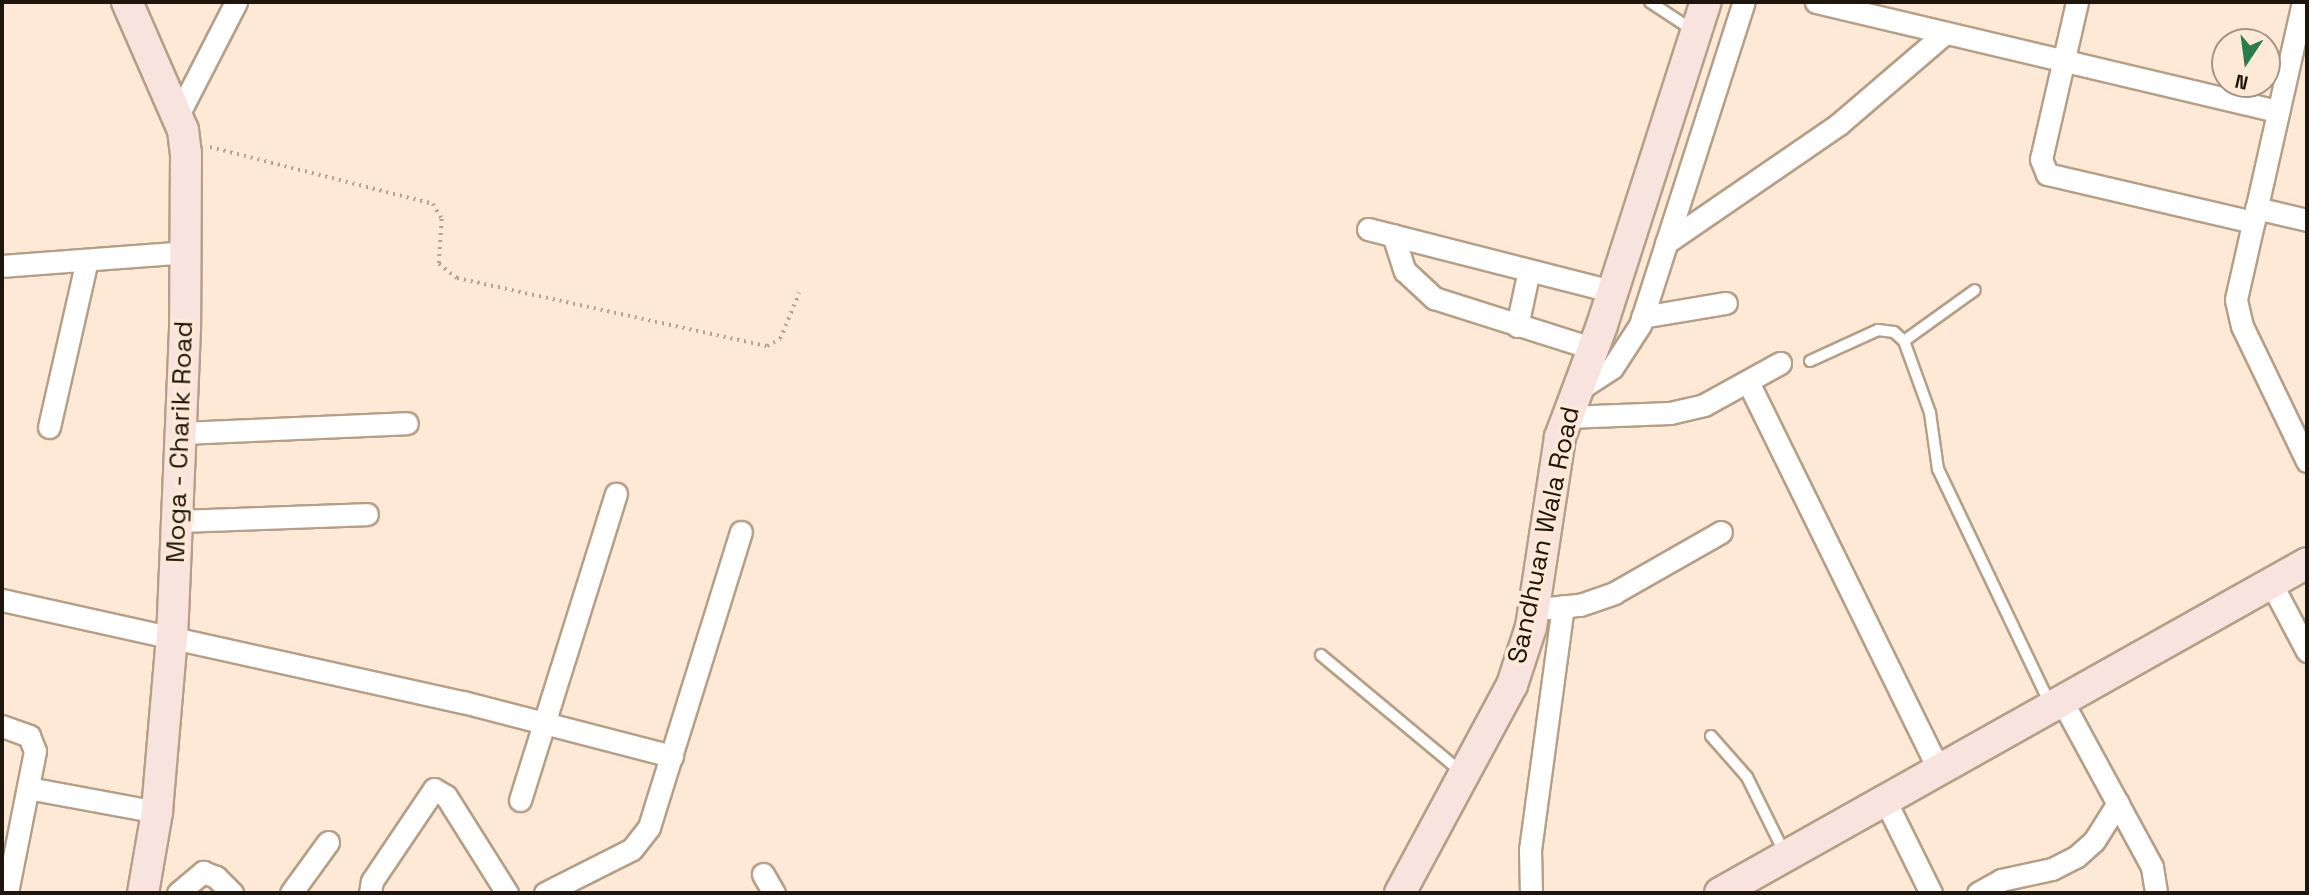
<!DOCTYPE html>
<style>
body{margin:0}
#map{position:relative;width:2309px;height:895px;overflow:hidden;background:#fde9d5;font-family:"Space Grotesk",sans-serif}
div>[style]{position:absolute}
.path>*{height:3.5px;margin-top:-1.75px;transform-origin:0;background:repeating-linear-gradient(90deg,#b4a393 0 2px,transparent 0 7px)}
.roads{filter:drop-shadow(2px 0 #b69f87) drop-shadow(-2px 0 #b69f87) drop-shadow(0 2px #b69f87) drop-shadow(0 -2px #b69f87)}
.lane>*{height:10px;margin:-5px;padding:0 5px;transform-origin:5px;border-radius:5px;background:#fff}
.street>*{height:21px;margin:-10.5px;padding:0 10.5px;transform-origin:10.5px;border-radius:10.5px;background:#fff}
.secondary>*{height:30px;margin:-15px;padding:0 15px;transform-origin:15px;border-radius:15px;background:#f9e3df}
span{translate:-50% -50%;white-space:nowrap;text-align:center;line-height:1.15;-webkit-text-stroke:7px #fde9d5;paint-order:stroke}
.street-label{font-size:26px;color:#1e150d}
.frame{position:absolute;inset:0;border:4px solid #1e150d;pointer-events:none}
.north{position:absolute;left:2211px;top:28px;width:70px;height:70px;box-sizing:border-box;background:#fde9d5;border:2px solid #a49485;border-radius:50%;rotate:193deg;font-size:19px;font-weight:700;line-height:28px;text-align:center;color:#1e150d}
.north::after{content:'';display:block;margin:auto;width:24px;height:32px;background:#2b7c4d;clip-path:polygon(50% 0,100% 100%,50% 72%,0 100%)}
</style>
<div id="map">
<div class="path">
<i style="left:210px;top:147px;width:230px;rotate:14.3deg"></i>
<i style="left:433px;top:204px;width:17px;rotate:59deg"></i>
<i style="left:442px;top:219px;width:45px;rotate:93.8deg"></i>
<i style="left:439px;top:264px;width:23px;rotate:38deg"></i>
<i style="left:457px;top:278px;width:317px;rotate:12.4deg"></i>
<i style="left:767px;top:346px;width:15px;rotate:-28deg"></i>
<i style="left:780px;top:339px;width:50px;rotate:-67.6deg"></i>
</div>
<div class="roads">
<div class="lane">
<i style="left:1650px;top:2px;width:53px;rotate:33.4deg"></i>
<i style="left:1904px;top:341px;width:87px;rotate:-35.7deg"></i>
<i style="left:1810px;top:361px;width:75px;rotate:-24.5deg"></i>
<i style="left:1878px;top:330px;width:16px;rotate:7deg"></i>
<i style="left:1894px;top:332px;width:13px;rotate:42deg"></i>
<i style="left:1904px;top:341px;width:77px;rotate:70.1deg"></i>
<i style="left:1930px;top:413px;width:57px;rotate:81.9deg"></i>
<i style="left:1938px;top:469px;width:260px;rotate:64.5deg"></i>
<i style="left:1321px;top:655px;width:186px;rotate:39.8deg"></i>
<i style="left:1711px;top:736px;width:55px;rotate:48.7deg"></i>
<i style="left:1747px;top:777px;width:86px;rotate:63.7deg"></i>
</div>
<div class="street">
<i style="left:1816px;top:2px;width:475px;rotate:13.3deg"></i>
<i style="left:2077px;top:2px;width:161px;rotate:102.9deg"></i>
<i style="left:2041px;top:159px;width:16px;rotate:68deg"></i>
<i style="left:2047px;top:174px;width:212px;rotate:13.1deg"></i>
<i style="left:2303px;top:2px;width:305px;rotate:102.7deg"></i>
<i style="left:2236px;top:300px;width:27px;rotate:77deg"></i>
<i style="left:2242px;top:326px;width:150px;rotate:64.3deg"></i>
<i style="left:177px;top:117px;width:129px;rotate:-62.8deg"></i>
<i style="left:2256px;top:208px;width:52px;rotate:13.2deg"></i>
<i style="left:1368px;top:229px;width:252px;rotate:14.3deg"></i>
<i style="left:1393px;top:235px;width:38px;rotate:72deg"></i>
<i style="left:1405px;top:271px;width:40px;rotate:43deg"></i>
<i style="left:1434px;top:298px;width:166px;rotate:17.6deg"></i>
<i style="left:1666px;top:243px;width:210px;rotate:-34.5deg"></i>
<i style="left:1839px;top:124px;width:137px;rotate:-40.6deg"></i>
<i style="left:2px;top:266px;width:186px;rotate:-4.3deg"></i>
<i style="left:1642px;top:317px;width:85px;rotate:-9.5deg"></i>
<i style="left:1517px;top:326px;width:57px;rotate:-77.9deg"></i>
<i style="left:1749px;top:384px;width:430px;rotate:63.8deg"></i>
<i style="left:1575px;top:392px;width:44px;rotate:-33deg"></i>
<i style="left:1612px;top:368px;width:51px;rotate:-56.9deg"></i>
<i style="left:1640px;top:325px;width:339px;rotate:-72.2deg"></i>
<i style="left:1566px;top:417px;width:104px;rotate:-2.2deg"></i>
<i style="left:1670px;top:413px;width:35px;rotate:-13deg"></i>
<i style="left:1704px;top:405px;width:87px;rotate:-28.9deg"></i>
<i style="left:49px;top:427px;width:171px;rotate:-77.2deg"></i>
<i style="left:181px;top:433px;width:226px;rotate:-2.5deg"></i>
<i style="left:177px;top:521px;width:190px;rotate:-2.1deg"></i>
<i style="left:2271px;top:583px;width:77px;rotate:62.1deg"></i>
<i style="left:2px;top:600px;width:472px;rotate:12.5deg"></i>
<i style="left:463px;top:702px;width:216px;rotate:14.5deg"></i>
<i style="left:1549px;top:608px;width:31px;rotate:-6deg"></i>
<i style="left:1580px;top:605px;width:36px;rotate:-19deg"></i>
<i style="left:1614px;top:593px;width:123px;rotate:-29.7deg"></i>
<i style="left:2062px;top:701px;width:189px;rotate:61.5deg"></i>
<i style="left:2152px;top:867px;width:26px;rotate:81deg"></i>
<i style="left:2px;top:726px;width:29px;rotate:20deg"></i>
<i style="left:29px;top:736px;width:16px;rotate:68deg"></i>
<i style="left:35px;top:751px;width:145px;rotate:101.2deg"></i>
<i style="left:28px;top:788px;width:131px;rotate:10.5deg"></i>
<i style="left:520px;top:800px;width:321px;rotate:-72.6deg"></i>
<i style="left:1885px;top:800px;width:104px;rotate:63.7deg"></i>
<i style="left:763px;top:874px;width:22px;rotate:60deg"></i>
<i style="left:178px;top:893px;width:33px;rotate:-40deg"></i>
<i style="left:203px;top:872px;width:14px;rotate:21deg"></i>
<i style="left:216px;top:877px;width:23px;rotate:45deg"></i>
<i style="left:291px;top:893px;width:63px;rotate:-54deg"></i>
<i style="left:370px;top:893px;width:12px;rotate:-81deg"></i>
<i style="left:372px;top:881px;width:111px;rotate:-56deg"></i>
<i style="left:434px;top:789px;width:14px;rotate:30deg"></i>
<i style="left:446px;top:796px;width:115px;rotate:57.8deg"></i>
<i style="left:545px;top:893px;width:97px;rotate:-26.8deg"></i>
<i style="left:632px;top:849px;width:28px;rotate:-52deg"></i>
<i style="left:649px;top:827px;width:309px;rotate:-72.7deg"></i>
<i style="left:1531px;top:893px;width:43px;rotate:-91.3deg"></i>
<i style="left:1530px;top:850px;width:246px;rotate:-82.3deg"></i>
<i style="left:1978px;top:893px;width:26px;rotate:-29deg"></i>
<i style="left:2001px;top:880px;width:52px;rotate:-12.2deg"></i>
<i style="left:2052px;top:869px;width:27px;rotate:-27deg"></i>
<i style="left:2076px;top:857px;width:24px;rotate:-42deg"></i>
<i style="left:2094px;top:841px;width:45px;rotate:-57.7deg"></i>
</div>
<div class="secondary">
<i style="left:127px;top:2px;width:140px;rotate:66.4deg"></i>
<i style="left:183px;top:130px;width:23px;rotate:83deg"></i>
<i style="left:186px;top:153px;width:176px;rotate:90.3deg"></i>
<i style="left:185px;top:329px;width:307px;rotate:92.4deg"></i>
<i style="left:172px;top:636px;width:177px;rotate:94.9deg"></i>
<i style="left:157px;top:812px;width:82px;rotate:99.8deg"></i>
<i style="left:1400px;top:893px;width:236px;rotate:-61.7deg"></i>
<i style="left:1512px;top:685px;width:61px;rotate:-71.9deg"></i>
<i style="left:1531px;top:627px;width:192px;rotate:-81.3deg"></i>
<i style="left:1560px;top:437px;width:120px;rotate:-69.4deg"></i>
<i style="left:1602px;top:325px;width:339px;rotate:-72.2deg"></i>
<i style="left:1720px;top:893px;width:673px;rotate:-29.34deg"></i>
</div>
</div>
<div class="street-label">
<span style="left:180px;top:442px;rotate:-88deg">Moga - Charik Road</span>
<span style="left:1544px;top:535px;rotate:-78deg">Sandhuan Wala Road</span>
</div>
<div class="frame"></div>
<div class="north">N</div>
</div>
